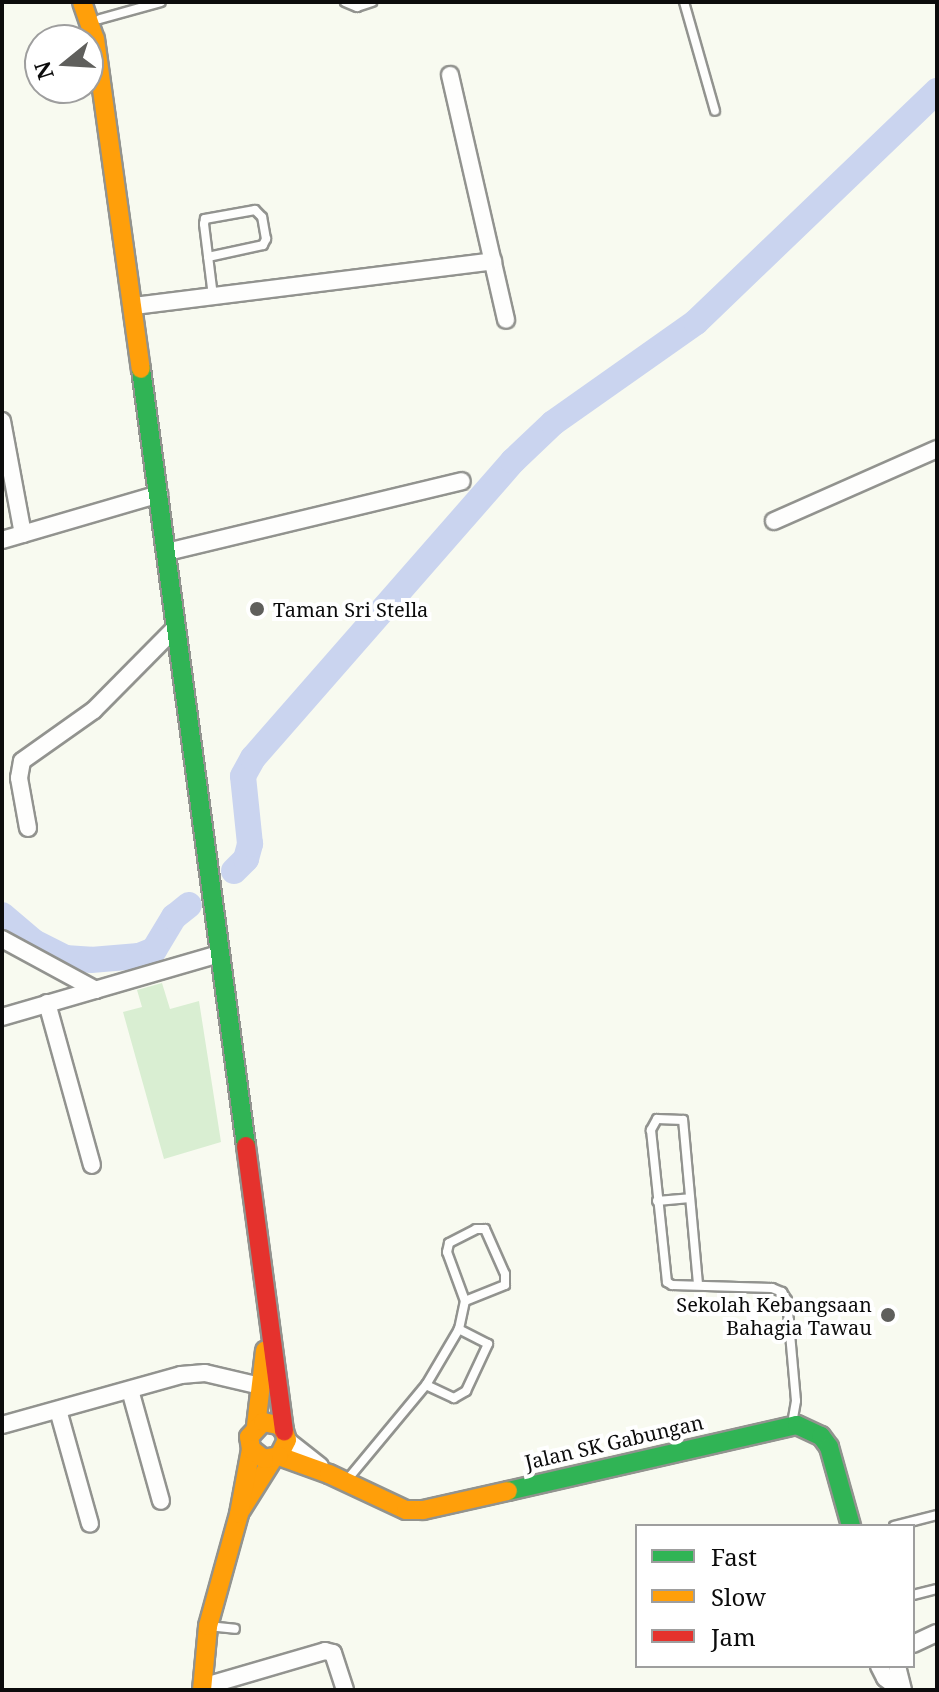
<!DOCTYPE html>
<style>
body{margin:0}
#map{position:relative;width:939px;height:1692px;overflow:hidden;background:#f8faf0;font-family:"Noto Serif",serif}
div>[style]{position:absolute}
.green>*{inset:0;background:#d9eed2}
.river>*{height:26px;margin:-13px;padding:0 13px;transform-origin:13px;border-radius:13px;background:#cad4ef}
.roads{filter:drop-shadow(2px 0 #92938f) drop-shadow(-2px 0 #92938f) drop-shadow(0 2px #92938f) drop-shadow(0 -2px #92938f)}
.lane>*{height:8px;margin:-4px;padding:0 4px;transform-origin:4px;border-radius:4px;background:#fefefd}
.street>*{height:16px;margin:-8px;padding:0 8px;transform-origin:8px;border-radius:8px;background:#fefefd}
.fast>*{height:18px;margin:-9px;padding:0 9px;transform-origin:9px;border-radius:9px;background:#30b455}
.slow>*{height:18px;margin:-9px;padding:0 9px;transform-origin:9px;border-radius:9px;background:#ff9f0a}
.jam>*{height:18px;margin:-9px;padding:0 9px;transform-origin:9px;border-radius:9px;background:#e5322d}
.dots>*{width:22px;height:22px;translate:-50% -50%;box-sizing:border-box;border:4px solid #fff;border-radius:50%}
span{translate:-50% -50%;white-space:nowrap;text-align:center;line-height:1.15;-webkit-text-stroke:8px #fff;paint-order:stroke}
.poi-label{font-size:20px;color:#0c0c0c}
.left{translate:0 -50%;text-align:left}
.right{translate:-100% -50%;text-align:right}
.street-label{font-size:20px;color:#0c0c0c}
.frame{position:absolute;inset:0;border:4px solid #0c0c0c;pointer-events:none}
.legend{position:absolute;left:635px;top:1524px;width:280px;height:144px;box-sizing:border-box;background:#fff;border:2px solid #9e9e9e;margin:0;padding:10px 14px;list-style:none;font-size:24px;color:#0c0c0c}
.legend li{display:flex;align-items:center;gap:16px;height:40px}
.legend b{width:40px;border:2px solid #9e9e9e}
.north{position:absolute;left:24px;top:24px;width:80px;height:80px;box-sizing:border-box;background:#fff;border:2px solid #9e9e9e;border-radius:50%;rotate:252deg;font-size:22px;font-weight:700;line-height:32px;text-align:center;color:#0c0c0c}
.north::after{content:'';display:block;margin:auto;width:28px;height:36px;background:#5f5f5c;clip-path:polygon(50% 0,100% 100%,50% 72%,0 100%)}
</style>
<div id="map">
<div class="green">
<i style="clip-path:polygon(162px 983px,170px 1009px,199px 1001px,221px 1142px,164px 1159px,123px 1012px,142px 1007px,137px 990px)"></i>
</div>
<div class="river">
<i style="left:234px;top:871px;width:17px;rotate:-45deg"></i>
<i style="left:246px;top:859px;width:16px;rotate:-75deg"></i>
<i style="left:250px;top:844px;width:68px;rotate:-95.9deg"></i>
<i style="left:243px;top:776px;width:21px;rotate:-61deg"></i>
<i style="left:253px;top:758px;width:395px;rotate:-48.8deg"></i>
<i style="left:513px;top:461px;width:55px;rotate:-43.5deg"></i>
<i style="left:553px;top:423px;width:175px;rotate:-35.2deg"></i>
<i style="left:696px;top:322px;width:334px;rotate:-43.8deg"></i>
<i style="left:2px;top:915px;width:42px;rotate:40.2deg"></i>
<i style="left:34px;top:942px;width:35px;rotate:27deg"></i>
<i style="left:65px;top:958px;width:26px;rotate:4deg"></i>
<i style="left:91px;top:960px;width:48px;rotate:-4.8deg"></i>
<i style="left:139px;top:956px;width:16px;rotate:-22deg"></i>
<i style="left:154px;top:950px;width:39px;rotate:-59deg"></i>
<i style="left:174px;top:917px;width:19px;rotate:-39deg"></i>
</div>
<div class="roads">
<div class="lane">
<i style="left:345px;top:2px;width:13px;rotate:23deg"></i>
<i style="left:357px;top:7px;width:16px;rotate:-18deg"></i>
<i style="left:684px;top:2px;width:113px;rotate:74.1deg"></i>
<i style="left:100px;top:19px;width:63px;rotate:-15.6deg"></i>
<i style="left:208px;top:257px;width:56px;rotate:-12.3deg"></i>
<i style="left:263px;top:245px;width:7px;rotate:-63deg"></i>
<i style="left:266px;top:239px;width:22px;rotate:-100deg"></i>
<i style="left:262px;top:217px;width:10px;rotate:-135deg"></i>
<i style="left:255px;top:210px;width:51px;rotate:169.8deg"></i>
<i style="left:205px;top:219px;width:5px;rotate:101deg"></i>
<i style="left:204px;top:224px;width:73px;rotate:82.9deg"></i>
<i style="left:657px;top:1201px;width:33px;rotate:-5deg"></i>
<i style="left:698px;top:1284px;width:165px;rotate:-95.2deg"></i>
<i style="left:683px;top:1120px;width:26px;rotate:-178deg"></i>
<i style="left:657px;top:1119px;width:13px;rotate:119deg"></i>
<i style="left:651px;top:1130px;width:153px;rotate:84deg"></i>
<i style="left:667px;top:1282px;width:6px;rotate:31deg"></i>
<i style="left:672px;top:1285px;width:100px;rotate:1.7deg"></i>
<i style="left:772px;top:1288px;width:11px;rotate:22deg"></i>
<i style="left:782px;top:1292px;width:9px;rotate:58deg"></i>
<i style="left:787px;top:1300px;width:101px;rotate:84.9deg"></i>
<i style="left:796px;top:1401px;width:22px;rotate:100deg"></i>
<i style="left:426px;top:1385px;width:31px;rotate:25deg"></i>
<i style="left:454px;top:1398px;width:14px;rotate:-30deg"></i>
<i style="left:466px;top:1391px;width:52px;rotate:-64.9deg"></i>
<i style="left:488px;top:1344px;width:33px;rotate:-153deg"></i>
<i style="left:347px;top:1480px;width:124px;rotate:-50.3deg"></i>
<i style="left:426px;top:1385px;width:65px;rotate:-59.5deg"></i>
<i style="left:459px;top:1329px;width:29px;rotate:-78deg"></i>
<i style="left:465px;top:1301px;width:52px;rotate:-110.2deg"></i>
<i style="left:447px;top:1252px;width:9px;rotate:-77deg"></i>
<i style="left:449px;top:1243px;width:30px;rotate:-27deg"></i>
<i style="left:476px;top:1229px;width:9px"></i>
<i style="left:485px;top:1229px;width:49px;rotate:66deg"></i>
<i style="left:505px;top:1274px;width:11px;rotate:90deg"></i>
<i style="left:505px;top:1285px;width:43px;rotate:158.2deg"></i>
<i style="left:894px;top:1526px;width:44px;rotate:-14.3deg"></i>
<i style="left:913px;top:1595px;width:25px;rotate:-14deg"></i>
<i style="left:208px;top:1626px;width:27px;rotate:6deg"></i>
</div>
<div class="street">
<i style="left:450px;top:75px;width:251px;rotate:77.1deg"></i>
<i style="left:134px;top:306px;width:362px;rotate:-7.1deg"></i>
<i style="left:2px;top:421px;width:115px;rotate:79.5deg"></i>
<i style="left:774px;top:521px;width:178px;rotate:-23.8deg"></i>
<i style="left:2px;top:540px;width:164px;rotate:-16.3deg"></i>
<i style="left:167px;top:552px;width:303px;rotate:-13.5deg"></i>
<i style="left:28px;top:828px;width:51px;rotate:-100.2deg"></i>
<i style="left:19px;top:778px;width:17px;rotate:-80deg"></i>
<i style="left:22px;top:761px;width:88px;rotate:-35.3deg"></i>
<i style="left:94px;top:710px;width:117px;rotate:-45.3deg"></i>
<i style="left:2px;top:939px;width:107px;rotate:28.5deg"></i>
<i style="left:47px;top:1003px;width:168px;rotate:74.5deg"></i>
<i style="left:2px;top:1017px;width:226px;rotate:-16.2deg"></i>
<i style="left:130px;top:1390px;width:115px;rotate:74.4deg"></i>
<i style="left:58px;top:1410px;width:118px;rotate:74.3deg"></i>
<i style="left:2px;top:1425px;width:186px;rotate:-15.6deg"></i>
<i style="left:181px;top:1375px;width:24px;rotate:-5deg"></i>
<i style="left:205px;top:1373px;width:57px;rotate:13.1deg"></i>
<i style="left:287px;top:1440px;width:42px;rotate:38.2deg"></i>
<i style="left:913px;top:1644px;width:26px;rotate:-25deg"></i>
<i style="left:879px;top:1666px;width:13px;rotate:63deg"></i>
<i style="left:885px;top:1678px;width:20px;rotate:37deg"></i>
<i style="left:897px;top:1666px;width:25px;rotate:76deg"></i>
<i style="left:202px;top:1687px;width:128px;rotate:-16.3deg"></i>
<i style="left:325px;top:1651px;width:8px;rotate:14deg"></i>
<i style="left:333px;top:1653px;width:39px;rotate:72deg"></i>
</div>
<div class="fast">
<i style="left:141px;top:369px;width:784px;rotate:82.3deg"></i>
<i style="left:508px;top:1491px;width:296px;rotate:-12.9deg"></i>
<i style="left:797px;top:1425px;width:26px;rotate:25deg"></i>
<i style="left:821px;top:1436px;width:14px;rotate:54deg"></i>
<i style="left:829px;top:1447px;width:82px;rotate:74.4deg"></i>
</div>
<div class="slow">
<i style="left:82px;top:2px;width:39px;rotate:71deg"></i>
<i style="left:95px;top:39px;width:333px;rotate:82.1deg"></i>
<i style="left:256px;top:1426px;width:76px;rotate:-83.2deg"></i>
<i style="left:279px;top:1456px;width:53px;rotate:19.8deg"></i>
<i style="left:329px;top:1474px;width:85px;rotate:25.1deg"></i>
<i style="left:406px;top:1510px;width:17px"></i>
<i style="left:423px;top:1510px;width:87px;rotate:-12.6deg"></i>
<i style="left:241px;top:1510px;width:60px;rotate:-57.9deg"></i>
<i style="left:202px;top:1690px;width:64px;rotate:-84.6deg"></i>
<i style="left:208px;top:1626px;width:116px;rotate:-74.5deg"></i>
<i style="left:239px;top:1514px;width:66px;rotate:-79.5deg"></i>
<i style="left:251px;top:1449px;width:12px;rotate:-99deg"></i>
<i style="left:249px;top:1437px;width:21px;rotate:-47deg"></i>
<i style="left:263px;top:1422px;width:16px;rotate:11deg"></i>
<i style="left:279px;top:1425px;width:8px;rotate:50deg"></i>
<i style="left:284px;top:1431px;width:9px;rotate:72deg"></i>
<i style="left:287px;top:1440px;width:18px;rotate:117deg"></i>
<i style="left:279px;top:1456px;width:15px;rotate:169deg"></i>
<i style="left:264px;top:1459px;width:16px;rotate:-142deg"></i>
</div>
<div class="jam">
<i style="left:246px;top:1146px;width:288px;rotate:82.4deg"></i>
</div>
</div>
<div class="dots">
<i style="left:257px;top:609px;background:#5f5f5c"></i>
<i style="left:888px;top:1315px;background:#5f5f5c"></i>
</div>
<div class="poi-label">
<span class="left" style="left:273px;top:609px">Taman Sri Stella</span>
<span class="right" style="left:872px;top:1316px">Sekolah Kebangsaan<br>Bahagia Tawau</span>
</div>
<div class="street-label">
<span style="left:614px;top:1442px;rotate:-13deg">Jalan SK Gabungan</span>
</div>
<div class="frame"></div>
<ul class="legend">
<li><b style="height:10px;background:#30b455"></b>Fast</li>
<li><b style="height:10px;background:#ff9f0a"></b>Slow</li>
<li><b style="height:10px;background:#e5322d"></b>Jam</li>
</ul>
<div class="north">N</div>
</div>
